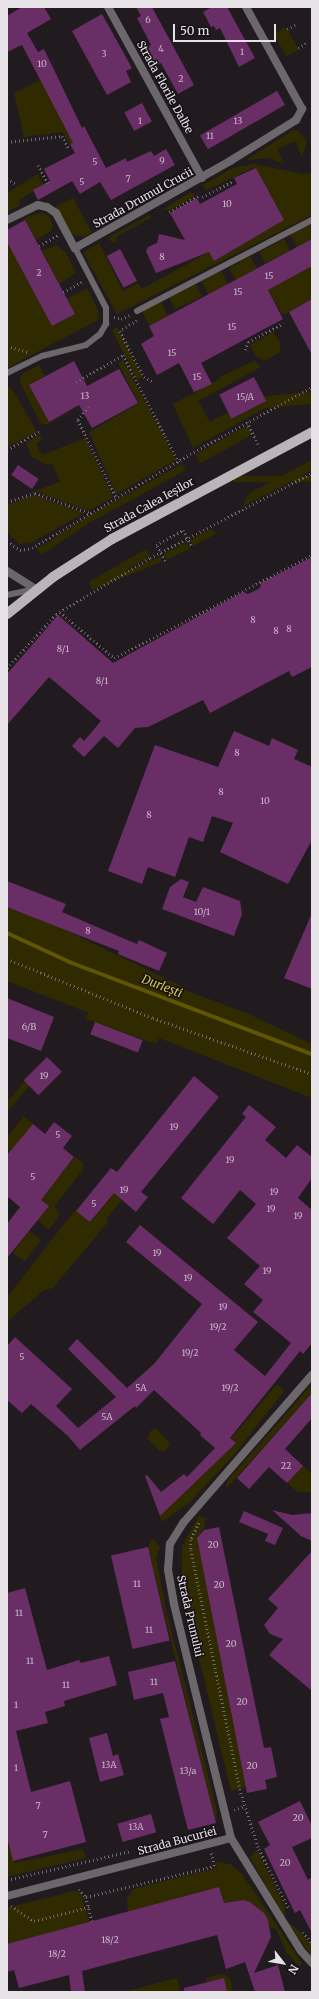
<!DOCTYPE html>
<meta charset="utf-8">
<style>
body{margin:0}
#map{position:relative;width:319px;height:1999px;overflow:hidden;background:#211b20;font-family:Merriweather,serif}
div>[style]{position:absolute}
.green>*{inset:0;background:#302a00;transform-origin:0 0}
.stream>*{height:4px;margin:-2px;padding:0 2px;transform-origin:2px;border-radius:2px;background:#5f5605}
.building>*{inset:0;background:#6a2e66;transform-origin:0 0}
.path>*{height:2.5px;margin-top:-1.25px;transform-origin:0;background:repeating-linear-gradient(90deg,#6f6a6f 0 1px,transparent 0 4px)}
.service>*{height:6px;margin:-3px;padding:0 3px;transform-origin:3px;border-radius:3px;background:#6b676a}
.minor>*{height:8px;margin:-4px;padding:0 4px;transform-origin:4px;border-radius:4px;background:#6b676a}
.primary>*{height:10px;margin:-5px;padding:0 5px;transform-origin:5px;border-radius:5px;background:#bbb4ba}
span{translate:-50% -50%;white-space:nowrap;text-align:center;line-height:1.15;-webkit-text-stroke:3px #171117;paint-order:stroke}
.number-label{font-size:9px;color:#c7b5c6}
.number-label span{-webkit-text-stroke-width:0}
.street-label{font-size:11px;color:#e6e2e6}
.water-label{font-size:12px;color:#d7c749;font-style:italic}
.frame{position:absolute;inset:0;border:8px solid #e6e2e6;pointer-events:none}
.north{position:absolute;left:263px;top:1943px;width:40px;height:40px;-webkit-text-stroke:3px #171117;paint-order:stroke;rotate:121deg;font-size:11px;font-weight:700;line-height:16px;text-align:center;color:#e6e2e6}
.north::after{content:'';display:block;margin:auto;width:14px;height:18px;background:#e6e2e6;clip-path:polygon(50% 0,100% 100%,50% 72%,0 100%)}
.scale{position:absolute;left:173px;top:24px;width:103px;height:18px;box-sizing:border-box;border:2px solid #e6e2e6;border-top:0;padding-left:5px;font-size:12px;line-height:14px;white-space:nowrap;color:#e6e2e6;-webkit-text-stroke:3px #171117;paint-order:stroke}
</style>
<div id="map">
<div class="green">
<i style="left:286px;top:27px;width:26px;height:14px;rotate:61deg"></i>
<i style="clip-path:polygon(40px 80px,73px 143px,70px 145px,63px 132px,24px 137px,14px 93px)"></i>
<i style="clip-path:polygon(293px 130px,298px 131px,307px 142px,302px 157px,295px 141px,277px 149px,284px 164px,268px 158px,246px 160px)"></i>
<i style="clip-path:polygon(254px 164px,304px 174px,312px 173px,312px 215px,117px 314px,84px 254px,86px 251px,99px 243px,123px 291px,138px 283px,142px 289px,209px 252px,214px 261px,284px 220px,255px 167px,206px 190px,203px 185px,233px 168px)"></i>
<i style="clip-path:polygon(38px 174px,43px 185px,19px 200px,19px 206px,7px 212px,7px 193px)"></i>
<i style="clip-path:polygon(191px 192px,195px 196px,169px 211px,167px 209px,160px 211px)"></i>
<i style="clip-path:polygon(73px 198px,92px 233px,83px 237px,71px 234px,56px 206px)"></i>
<i style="clip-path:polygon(39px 213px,49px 215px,53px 226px,51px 231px,36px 240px,24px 218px)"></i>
<i style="clip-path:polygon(149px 215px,152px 217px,116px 237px,117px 241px,112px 243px,109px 237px)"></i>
<i style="clip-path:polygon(310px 225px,312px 240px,297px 247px,290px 234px)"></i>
<i style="left:284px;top:239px;width:13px;height:28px;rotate:63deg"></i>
<i style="clip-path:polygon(7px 242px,52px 326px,75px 314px,67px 299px,87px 288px,98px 310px,99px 317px,96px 321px,7px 368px)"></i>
<i style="clip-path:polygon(56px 245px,66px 253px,76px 273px,59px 284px,42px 251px)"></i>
<i style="left:250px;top:256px;width:14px;height:24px;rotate:60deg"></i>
<i style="clip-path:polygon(312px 266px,312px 299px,283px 315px,268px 290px)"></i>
<i style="left:221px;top:271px;width:15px;height:22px;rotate:62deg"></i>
<i style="left:196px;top:284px;width:14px;height:30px;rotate:65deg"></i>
<i style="left:161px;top:302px;width:16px;height:21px;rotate:63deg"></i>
<i style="left:117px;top:327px;width:56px;height:6px;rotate:63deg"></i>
<i style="clip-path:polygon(273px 332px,280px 342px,280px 352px,265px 361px,256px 356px,250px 345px)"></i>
<i style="clip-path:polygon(123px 360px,176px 460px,116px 494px,89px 432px,139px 403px,118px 363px)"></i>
<i style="clip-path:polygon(254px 361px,261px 367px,198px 401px,210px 422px,228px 412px,232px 419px,266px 401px,269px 406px,193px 448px,173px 404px,220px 379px,220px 377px)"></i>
<i style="clip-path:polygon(39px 365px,45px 376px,29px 385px,49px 422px,87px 404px,46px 425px,40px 423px,20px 382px,22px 374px)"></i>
<i style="clip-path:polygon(7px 386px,13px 390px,37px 432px,7px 447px)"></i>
<i style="left:311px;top:392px;width:12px;height:68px;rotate:85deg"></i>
<i style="left:247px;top:426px;width:10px;height:59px;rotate:61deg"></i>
<i style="clip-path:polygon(39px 434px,42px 438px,37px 443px,38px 451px,45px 454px,85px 438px,113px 497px,89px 511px,35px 491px,60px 482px,52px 463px,47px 465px,32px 457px,26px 443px)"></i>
<i style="clip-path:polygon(312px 460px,312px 470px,242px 507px,248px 495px,253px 491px)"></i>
<i style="clip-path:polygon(182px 464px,186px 470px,89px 523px,41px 555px,37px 549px,88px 516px)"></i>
<i style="left:312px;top:476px;width:6px;height:78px;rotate:90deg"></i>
<i style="clip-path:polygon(34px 495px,84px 513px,33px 542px,19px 544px,7px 532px,7px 505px)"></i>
<i style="clip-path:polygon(211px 529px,217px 533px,193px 546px,190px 540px)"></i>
<i style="left:187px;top:542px;width:7px;height:26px;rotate:63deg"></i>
<i style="left:146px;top:549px;width:8px;height:66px;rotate:60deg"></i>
<i style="left:160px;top:557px;width:5px;height:75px;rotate:68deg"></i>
<i style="clip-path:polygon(7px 907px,57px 926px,183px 987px,182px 989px,249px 1014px,312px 1044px,312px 1098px,159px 1038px,156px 1044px,84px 1018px,89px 1013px,7px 981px)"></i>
<i style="clip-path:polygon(25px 1081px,30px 1085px,7px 1112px,7px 1102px)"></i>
<i style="clip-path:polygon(24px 1116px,33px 1124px,9px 1153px,7px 1137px)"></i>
<i style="clip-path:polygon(75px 1157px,83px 1163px,84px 1168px,54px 1207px,60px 1214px,49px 1230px,38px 1220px,49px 1206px,41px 1200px)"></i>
<i style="clip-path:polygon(100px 1182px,122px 1200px,106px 1219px,108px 1222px,53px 1288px,44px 1290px,7px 1322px,7px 1297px,75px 1210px,91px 1222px,111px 1197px,97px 1185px)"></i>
<i style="left:29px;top:1231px;width:15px;height:27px;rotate:37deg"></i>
<i style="clip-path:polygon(277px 1384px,284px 1391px,233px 1456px,190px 1502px,162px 1522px,160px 1516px,236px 1443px,231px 1439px)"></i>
<i style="clip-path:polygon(312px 1384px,312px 1393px,225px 1490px,228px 1480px)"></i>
<i style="clip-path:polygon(152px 1429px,156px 1429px,170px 1443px,165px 1452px,159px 1451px,147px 1438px)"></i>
<i style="clip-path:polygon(303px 1466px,312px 1474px,312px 1492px,298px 1492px,287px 1483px)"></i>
<i style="clip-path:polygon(199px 1516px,206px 1518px,204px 1528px,197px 1538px,246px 1787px,231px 1791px,182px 1588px,182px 1546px)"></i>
<i style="clip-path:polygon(153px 1538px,160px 1548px,156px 1558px,166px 1609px,217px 1811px,216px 1823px,148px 1547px)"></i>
<i style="clip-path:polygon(7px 1837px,14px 1863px,83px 1849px,86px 1858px,7px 1877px)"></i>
<i style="clip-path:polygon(257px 1850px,285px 1907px,285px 1919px,300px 1932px,312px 1946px,312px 1957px,285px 1919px,250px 1857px)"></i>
<i style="clip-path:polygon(216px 1862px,230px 1864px,242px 1874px,302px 1963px,300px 1967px,287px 1953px,275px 1928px,271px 1928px,264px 1913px,250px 1902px,243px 1900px,224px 1903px,219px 1887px,128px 1912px,127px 1899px,133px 1889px,217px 1868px)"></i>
<i style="clip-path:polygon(73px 1891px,80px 1892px,82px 1897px,90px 1922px,9px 1944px,7px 1908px)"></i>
<i style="clip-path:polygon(222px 1974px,230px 1978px,233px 1992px,227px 1992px,223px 1978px,206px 1982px,206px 1978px)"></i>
<i style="clip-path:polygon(177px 1978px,180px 1990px,170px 1992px,123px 1992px)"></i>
</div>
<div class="stream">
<i style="left:7px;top:933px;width:72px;rotate:24.8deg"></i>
<i style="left:72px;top:963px;width:257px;rotate:20.8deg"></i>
</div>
<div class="building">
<i style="clip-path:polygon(22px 7px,44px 7px,51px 19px,27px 33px,38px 52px,44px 49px,82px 128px,84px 126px,106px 168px,126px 158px,127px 162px,151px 151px,154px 156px,166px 149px,175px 165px,111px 200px,100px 182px,80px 194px,72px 181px,38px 200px,33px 190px,50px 181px,44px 169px,75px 153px,70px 144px,73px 143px,22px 45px,7px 52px,7px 16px)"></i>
<i style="clip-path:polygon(136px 7px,152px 7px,194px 85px,178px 94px,161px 63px,156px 66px,146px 48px,151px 45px,137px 18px,141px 16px)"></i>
<i style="clip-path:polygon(212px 7px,227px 7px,255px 58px,239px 67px,220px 28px,216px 30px,214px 26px,211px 27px,203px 12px)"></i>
<i style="clip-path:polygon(102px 14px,132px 68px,126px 71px,131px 82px,107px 95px,72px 31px)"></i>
<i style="left:277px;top:91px;width:16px;height:89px;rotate:60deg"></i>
<i style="left:142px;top:103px;width:21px;height:20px;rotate:62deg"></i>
<i style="clip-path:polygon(256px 168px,284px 220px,214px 261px,209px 252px,156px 273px,146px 251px,148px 247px,157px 243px,159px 234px,185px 240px,170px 213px,197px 198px,200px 204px,237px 184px,234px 178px)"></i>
<i style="clip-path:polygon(25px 220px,75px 314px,52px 326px,7px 242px,7px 230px)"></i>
<i style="clip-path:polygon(312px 239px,312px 266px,268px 290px,283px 319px,201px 363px,212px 384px,194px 392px,179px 363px,157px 375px,141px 344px,154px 336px,149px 326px)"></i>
<i style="left:120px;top:249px;width:36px;height:15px;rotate:62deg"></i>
<i style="clip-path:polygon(312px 299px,312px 355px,289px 312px)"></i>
<i style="clip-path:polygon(74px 361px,87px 386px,119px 369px,138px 403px,92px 428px,79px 405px,49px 422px,29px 385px)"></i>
<i style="left:254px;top:377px;width:27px;height:39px;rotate:63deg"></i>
<i style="left:18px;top:465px;width:25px;height:12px;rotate:34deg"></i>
<i style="clip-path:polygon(312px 557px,312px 667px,292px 677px,289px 671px,210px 713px,203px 700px,148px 727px,135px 728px,118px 748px,104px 736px,84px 757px,72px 746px,80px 737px,84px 741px,101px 721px,49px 677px,7px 725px,7px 674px,58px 615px,113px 663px,243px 592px,248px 594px,260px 588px,261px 583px)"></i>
<i style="clip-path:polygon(234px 731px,269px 746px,272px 738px,298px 750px,294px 759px,312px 767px,312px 840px,288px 884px,220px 852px,233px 823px,212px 816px,203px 842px,189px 837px,175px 877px,148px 867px,142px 884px,108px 871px,155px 745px,218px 767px)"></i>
<i style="clip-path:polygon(181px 879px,189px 882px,183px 897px,196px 902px,203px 887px,240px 901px,242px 914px,234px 936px,162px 909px,170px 887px)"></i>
<i style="clip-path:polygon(7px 881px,66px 904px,62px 912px,125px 939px,137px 944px,139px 940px,167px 953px,159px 971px,118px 954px,119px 951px,7px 907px)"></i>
<i style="clip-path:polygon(312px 913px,312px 989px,284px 978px)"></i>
<i style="clip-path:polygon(7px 998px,54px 1017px,41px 1051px,7px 1038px)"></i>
<i style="left:95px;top:1022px;width:51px;height:13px;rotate:21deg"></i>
<i style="left:47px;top:1057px;width:21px;height:33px;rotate:45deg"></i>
<i style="clip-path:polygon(194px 1076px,219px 1097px,141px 1192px,148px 1197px,136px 1212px,114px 1193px,90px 1222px,76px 1211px,111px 1168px,117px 1172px)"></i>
<i style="clip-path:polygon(249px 1105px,276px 1127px,265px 1140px,286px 1158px,297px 1145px,312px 1157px,312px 1178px,298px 1198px,312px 1210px,312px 1343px,303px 1354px,300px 1351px,230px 1438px,236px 1443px,160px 1516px,145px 1476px,147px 1475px,161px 1492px,184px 1474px,187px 1477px,215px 1448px,200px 1435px,201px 1433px,154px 1390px,136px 1408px,135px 1406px,80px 1450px,68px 1436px,31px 1404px,22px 1413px,7px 1400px,7px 1346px,15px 1337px,72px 1389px,56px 1406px,78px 1428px,116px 1397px,68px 1349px,77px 1339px,127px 1388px,154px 1364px,202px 1304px,126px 1242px,140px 1225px,258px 1322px,234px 1350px,265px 1376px,291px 1343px,253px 1312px,263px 1300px,244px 1284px,260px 1266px,227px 1238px,256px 1204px,240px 1190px,213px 1224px,181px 1198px,246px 1117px,242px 1114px)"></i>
<i style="clip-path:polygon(54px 1122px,72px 1136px,63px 1148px,74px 1157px,41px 1200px,49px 1206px,7px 1258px,7px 1224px,20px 1207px,7px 1196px,7px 1155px,33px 1124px,45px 1134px)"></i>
<i style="clip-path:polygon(312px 1393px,312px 1418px,285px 1449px,303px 1466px,287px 1483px,269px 1467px,249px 1489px,237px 1478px)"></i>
<i style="clip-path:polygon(272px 1510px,292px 1515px,312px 1513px,312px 1541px,301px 1536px)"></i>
<i style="clip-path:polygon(244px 1511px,283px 1528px,275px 1545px,265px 1541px,268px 1534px,239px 1522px)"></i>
<i style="clip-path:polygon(219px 1527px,264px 1748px,271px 1747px,277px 1777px,265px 1780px,267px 1789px,247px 1793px,197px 1538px,204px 1530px)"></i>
<i style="left:148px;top:1547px;width:96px;height:38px;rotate:77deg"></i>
<i style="clip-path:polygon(312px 1551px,312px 1691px,269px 1655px,283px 1639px,270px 1634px,264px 1625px,278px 1608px,268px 1599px)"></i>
<i style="clip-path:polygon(25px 1588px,47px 1670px,79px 1660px,81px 1663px,109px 1656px,117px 1685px,64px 1701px,65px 1706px,45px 1712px,48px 1723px,16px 1731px,31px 1792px,70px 1781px,86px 1842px,13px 1861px,7px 1837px,7px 1593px)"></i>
<i style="clip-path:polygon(175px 1661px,216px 1823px,188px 1830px,160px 1719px,169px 1717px,163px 1693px,134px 1700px,128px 1672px)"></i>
<i style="clip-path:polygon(107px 1733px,113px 1756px,118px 1754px,124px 1775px,100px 1782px,89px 1738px)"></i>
<i style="clip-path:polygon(300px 1801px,312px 1826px,312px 1838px,292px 1847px,308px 1880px,312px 1877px,312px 1933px,300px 1910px,295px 1913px,264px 1849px,270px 1845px,258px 1822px)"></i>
<i style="left:151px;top:1814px;width:19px;height:35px;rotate:74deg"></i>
<i style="clip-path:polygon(219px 1887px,224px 1903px,243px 1900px,250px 1902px,264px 1913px,268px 1920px,271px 1937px,254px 1973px,278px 1965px,285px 1992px,255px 1992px,245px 1962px,226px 1969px,217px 1935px,82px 1971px,85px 1992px,71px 1992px,69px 1975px,19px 1988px,14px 1970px,7px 1972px,7px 1944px)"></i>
<i style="clip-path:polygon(224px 1978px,227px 1992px,184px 1992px,184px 1988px)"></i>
</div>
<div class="path">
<i style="left:287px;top:29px;width:11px;rotate:-27deg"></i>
<i style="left:298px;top:48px;width:9px;rotate:-32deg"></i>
<i style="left:7px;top:142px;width:55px;rotate:-6.2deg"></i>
<i style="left:62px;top:136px;width:13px;rotate:61deg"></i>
<i style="left:38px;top:165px;width:21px;rotate:61deg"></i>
<i style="left:7px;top:179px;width:9px;rotate:27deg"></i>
<i style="left:202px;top:197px;width:35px;rotate:-27deg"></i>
<i style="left:169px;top:212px;width:35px;rotate:-29deg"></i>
<i style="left:39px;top:246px;width:22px;rotate:-30deg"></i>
<i style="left:63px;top:292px;width:21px;rotate:-28deg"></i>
<i style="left:114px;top:317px;width:7px;rotate:16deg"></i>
<i style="left:121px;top:319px;width:10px;rotate:-24deg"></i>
<i style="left:137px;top:321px;width:20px;rotate:150deg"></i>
<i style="left:120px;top:331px;width:52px;rotate:62.4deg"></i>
<i style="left:144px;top:377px;width:9px;rotate:27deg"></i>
<i style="left:7px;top:346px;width:22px;rotate:16deg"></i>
<i style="left:245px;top:350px;width:9px;rotate:-69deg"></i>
<i style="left:248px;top:342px;width:40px;rotate:-28deg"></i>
<i style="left:76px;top:382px;width:54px;rotate:-29.9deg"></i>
<i style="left:123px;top:355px;width:121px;rotate:62.4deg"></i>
<i style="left:89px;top:407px;width:17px;rotate:130deg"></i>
<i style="left:78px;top:420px;width:86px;rotate:63.7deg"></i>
<i style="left:247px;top:422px;width:28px;rotate:63deg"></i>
<i style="left:7px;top:450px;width:38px;rotate:-30deg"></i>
<i style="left:7px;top:502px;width:29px;rotate:-18deg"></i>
<i style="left:35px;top:493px;width:59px;rotate:20deg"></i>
<i style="left:7px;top:541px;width:16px;rotate:35deg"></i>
<i style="left:20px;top:550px;width:12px;rotate:-9deg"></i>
<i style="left:32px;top:548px;width:184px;rotate:-30.7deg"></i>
<i style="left:190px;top:454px;width:139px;rotate:-28.8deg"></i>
<i style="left:165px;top:561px;width:18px;rotate:-119deg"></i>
<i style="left:156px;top:545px;width:31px;rotate:-29deg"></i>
<i style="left:183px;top:530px;width:18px;rotate:61deg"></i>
<i style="left:60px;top:612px;width:71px;rotate:40.4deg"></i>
<i style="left:114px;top:658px;width:223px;rotate:-27.5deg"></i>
<i style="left:7px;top:668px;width:73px;rotate:-47.8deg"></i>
<i style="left:56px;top:614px;width:109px;rotate:-30.8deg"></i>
<i style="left:150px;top:558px;width:183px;rotate:-27.7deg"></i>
<i style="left:7px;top:959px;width:157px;rotate:22deg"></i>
<i style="left:153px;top:1018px;width:169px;rotate:19.4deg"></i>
<i style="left:199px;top:1523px;width:19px;rotate:115deg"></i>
<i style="left:191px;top:1540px;width:10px;rotate:90deg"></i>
<i style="left:191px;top:1550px;width:248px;rotate:78.4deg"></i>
<i style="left:241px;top:1793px;width:59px;rotate:72.2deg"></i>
<i style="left:259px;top:1849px;width:67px;rotate:63.4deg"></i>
<i style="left:234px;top:1810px;width:11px;rotate:-22deg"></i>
<i style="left:7px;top:1880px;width:127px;rotate:-13.2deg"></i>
<i style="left:79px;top:1889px;width:11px;rotate:49deg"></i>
<i style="left:86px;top:1897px;width:25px;rotate:76deg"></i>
<i style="left:86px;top:1897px;width:132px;rotate:-13.6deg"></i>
<i style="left:214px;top:1866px;width:13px;rotate:-103deg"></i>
<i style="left:11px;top:1906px;width:27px;rotate:33deg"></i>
<i style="left:34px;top:1921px;width:57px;rotate:-14.3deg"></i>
<i style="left:303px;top:1932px;width:14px;rotate:51deg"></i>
</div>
<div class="service">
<i style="left:137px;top:311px;width:197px;rotate:-27.5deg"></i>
<i style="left:7px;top:373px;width:39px;rotate:-26deg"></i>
<i style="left:42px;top:356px;width:45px;rotate:-14deg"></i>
<i style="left:86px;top:345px;width:18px;rotate:-38deg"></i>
<i style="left:100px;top:334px;width:12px;rotate:-59deg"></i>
<i style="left:106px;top:324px;width:16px;rotate:-90deg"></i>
<i style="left:106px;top:308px;width:68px;rotate:-117.3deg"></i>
<i style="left:7px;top:595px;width:29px;rotate:-12deg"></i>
</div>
<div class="minor">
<i style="left:108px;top:7px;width:195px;rotate:61.2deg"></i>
<i style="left:7px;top:220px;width:34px;rotate:-26deg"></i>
<i style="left:38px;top:205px;width:9px;rotate:13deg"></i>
<i style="left:47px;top:207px;width:11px;rotate:34deg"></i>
<i style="left:56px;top:213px;width:40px;rotate:62deg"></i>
<i style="left:75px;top:248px;width:178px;rotate:-29.3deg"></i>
<i style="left:230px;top:161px;width:78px;rotate:-31.8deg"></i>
<i style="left:296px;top:120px;width:13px;rotate:-61deg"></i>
<i style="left:302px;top:109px;width:116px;rotate:-118.8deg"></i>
<i style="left:7px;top:571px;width:34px;rotate:32deg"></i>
<i style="left:231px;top:1838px;width:241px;rotate:-103.7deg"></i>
<i style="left:174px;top:1604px;width:35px;rotate:-100deg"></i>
<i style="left:168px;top:1570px;width:26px;rotate:-86deg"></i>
<i style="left:170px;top:1544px;width:26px;rotate:-58deg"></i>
<i style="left:184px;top:1522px;width:195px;rotate:-49deg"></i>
<i style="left:7px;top:1896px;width:231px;rotate:-14.5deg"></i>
<i style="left:231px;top:1838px;width:133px;rotate:58.2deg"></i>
<i style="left:301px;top:1951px;width:16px;rotate:47deg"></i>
</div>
<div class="primary">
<i style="left:7px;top:614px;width:59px;rotate:-38.8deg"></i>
<i style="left:53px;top:577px;width:70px;rotate:-32.8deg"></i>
<i style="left:112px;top:539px;width:227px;rotate:-28.1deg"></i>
</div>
<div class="number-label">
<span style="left:148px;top:20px">6</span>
<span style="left:161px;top:49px">4</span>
<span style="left:242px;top:52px">1</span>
<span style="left:104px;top:54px">3</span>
<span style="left:42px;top:64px">10</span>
<span style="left:181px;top:79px">2</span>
<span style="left:140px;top:121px">1</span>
<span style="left:238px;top:121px">13</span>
<span style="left:210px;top:136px">11</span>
<span style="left:162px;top:161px">9</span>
<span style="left:95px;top:162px">5</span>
<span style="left:128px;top:179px">7</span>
<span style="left:82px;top:182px">5</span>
<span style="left:227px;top:204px">10</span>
<span style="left:162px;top:257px">8</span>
<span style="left:39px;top:273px">2</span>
<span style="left:269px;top:276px">15</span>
<span style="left:238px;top:292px">15</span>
<span style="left:232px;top:327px">15</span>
<span style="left:172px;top:353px">15</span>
<span style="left:197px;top:377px">15</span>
<span style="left:85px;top:396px">13</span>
<span style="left:245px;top:397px">15/A</span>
<span style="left:253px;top:620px">8</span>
<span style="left:289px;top:629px">8</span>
<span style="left:276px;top:631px">8</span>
<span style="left:63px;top:649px">8/1</span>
<span style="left:102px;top:681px">8/1</span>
<span style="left:237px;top:753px">8</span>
<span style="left:221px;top:792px">8</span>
<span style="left:265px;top:801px">10</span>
<span style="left:149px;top:815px">8</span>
<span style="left:202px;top:912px">10/1</span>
<span style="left:88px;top:931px">8</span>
<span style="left:29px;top:1027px">6/B</span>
<span style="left:44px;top:1076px">19</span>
<span style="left:174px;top:1127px">19</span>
<span style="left:58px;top:1135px">5</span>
<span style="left:230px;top:1160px">19</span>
<span style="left:33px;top:1177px">5</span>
<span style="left:124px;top:1190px">19</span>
<span style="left:274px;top:1192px">19</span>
<span style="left:94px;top:1204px">5</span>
<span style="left:271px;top:1209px">19</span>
<span style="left:298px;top:1216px">19</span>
<span style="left:157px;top:1253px">19</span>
<span style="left:267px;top:1271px">19</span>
<span style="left:188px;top:1278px">19</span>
<span style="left:223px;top:1307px">19</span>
<span style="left:218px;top:1327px">19/2</span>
<span style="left:190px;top:1353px">19/2</span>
<span style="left:22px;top:1357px">5</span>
<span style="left:141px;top:1388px">5A</span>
<span style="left:230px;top:1388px">19/2</span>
<span style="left:107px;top:1417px">5A</span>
<span style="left:286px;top:1466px">22</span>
<span style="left:213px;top:1545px">20</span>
<span style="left:137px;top:1584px">11</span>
<span style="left:219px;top:1585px">20</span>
<span style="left:19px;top:1613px">11</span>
<span style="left:149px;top:1630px">11</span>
<span style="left:231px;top:1644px">20</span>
<span style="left:30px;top:1661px">11</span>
<span style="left:154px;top:1682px">11</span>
<span style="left:66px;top:1685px">11</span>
<span style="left:242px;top:1702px">20</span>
<span style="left:16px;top:1705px">1</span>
<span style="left:109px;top:1765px">13A</span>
<span style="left:252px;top:1766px">20</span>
<span style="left:16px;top:1768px">1</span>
<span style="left:188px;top:1771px">13/a</span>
<span style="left:38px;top:1806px">7</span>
<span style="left:298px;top:1818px">20</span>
<span style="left:136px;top:1827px">13A</span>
<span style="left:45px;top:1835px">7</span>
<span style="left:285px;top:1863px">20</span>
<span style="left:110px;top:1940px">18/2</span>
<span style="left:57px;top:1954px">18/2</span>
</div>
<div class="street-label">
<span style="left:165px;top:87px;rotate:61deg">Strada Florile Dalbe</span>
<span style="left:143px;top:198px;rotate:-29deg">Strada Drumul Crucii</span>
<span style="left:149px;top:505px;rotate:-29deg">Strada Calea Ieșilor</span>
<span style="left:190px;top:1616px;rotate:77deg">Strada Prunului</span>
<span style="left:177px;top:1841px;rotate:-15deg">Strada Bucuriei</span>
</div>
<div class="water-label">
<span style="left:162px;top:986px;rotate:21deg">Durlești</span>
</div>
<div class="frame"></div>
<div class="north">N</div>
<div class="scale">50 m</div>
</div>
